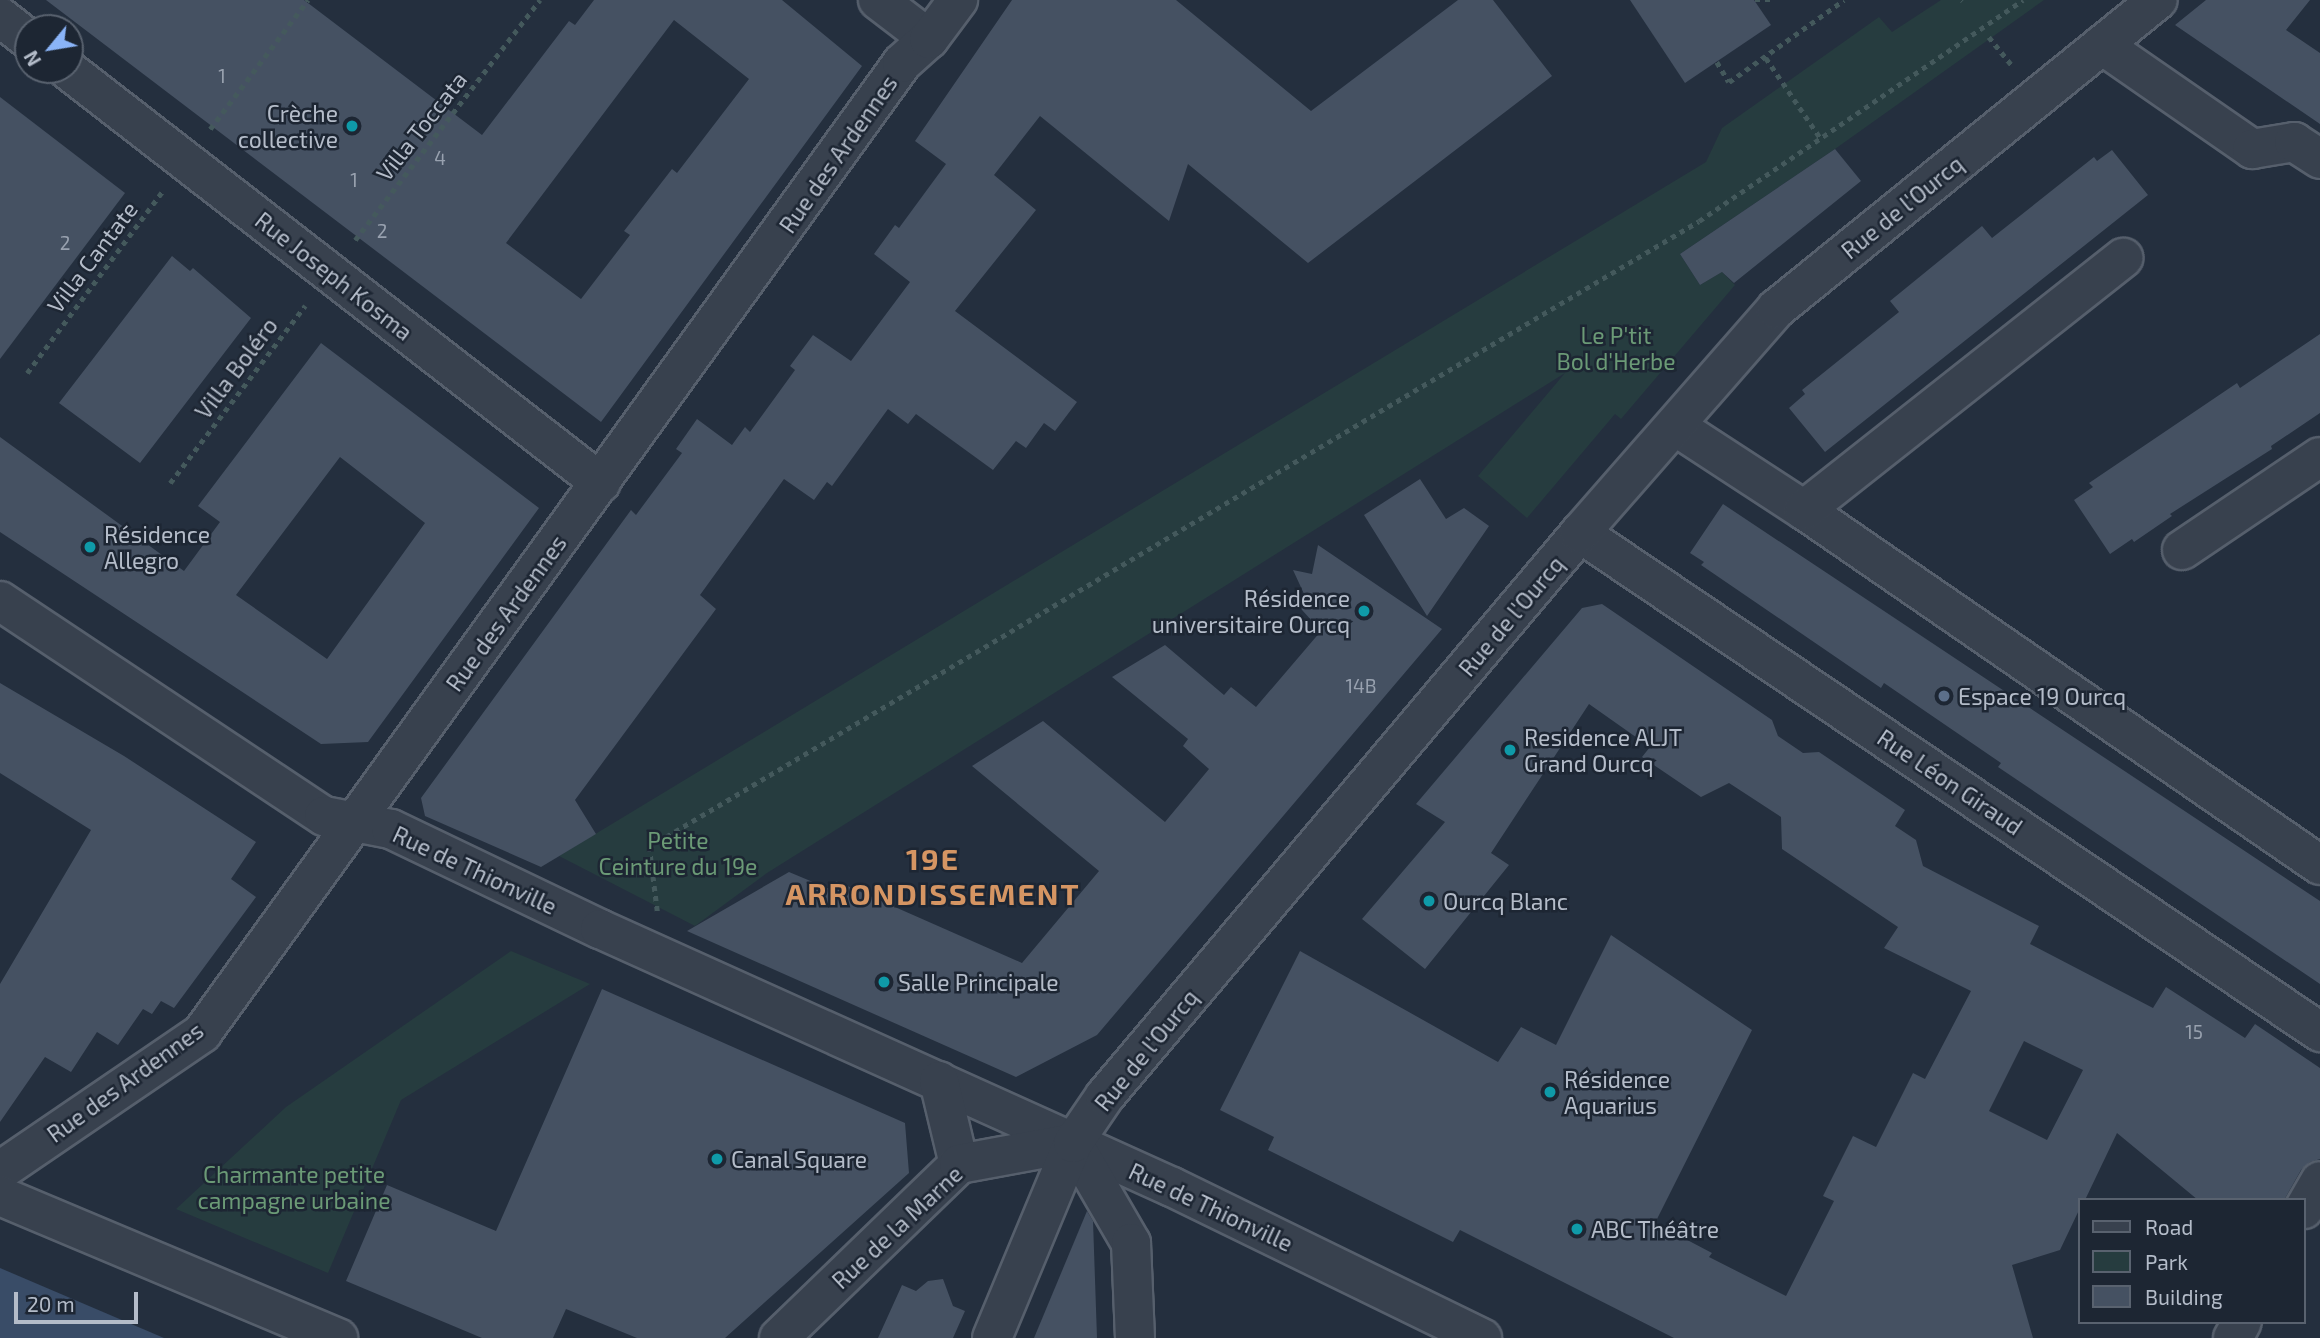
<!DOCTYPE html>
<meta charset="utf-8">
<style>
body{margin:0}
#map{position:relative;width:2320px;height:1338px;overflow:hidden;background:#242f3e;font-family:"Exo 2",sans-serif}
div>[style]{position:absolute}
.green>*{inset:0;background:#263c3f}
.water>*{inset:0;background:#394c67}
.building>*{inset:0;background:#455162}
.path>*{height:4.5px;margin-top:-2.25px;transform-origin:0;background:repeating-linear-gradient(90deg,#44595c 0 5px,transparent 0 10px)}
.roads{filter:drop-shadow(2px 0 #565f6c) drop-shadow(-2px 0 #565f6c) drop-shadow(0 2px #565f6c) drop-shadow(0 -2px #565f6c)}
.minor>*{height:38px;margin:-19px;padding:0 19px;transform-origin:19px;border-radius:19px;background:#38414e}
.dots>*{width:19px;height:19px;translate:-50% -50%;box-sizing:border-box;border:4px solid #1d2633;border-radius:50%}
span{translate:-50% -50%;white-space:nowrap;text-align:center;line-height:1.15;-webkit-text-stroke:5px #1d2633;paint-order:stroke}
.number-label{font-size:19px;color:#98a1af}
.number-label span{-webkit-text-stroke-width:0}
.poi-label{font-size:23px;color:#b4bcc9}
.right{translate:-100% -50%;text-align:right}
.left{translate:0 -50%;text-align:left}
.street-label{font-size:23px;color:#b4bcc9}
.park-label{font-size:23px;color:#6b9a76}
.district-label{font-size:30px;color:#d59563;font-weight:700;letter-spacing:2px}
.legend{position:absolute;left:2078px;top:1198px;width:228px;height:126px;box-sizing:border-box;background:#1d2633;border:2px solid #59626f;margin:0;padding:9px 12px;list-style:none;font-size:21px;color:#b4bcc9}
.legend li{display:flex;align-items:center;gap:14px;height:35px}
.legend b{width:35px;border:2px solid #59626f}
.north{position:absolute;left:14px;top:14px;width:70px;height:70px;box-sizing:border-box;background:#1d2633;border:2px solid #59626f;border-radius:50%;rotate:240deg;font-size:19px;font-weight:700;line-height:28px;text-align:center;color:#b4bcc9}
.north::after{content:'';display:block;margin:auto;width:24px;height:32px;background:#8ab4f8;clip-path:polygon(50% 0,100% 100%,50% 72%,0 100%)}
.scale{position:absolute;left:14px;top:1292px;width:124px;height:32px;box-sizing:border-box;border:4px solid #b4bcc9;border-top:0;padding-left:9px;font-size:21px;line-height:24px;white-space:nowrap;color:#b4bcc9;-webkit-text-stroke:5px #1d2633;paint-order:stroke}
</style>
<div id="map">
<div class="green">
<i style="clip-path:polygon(1941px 0,2044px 0,1835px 149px,1680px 254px,1700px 285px,1722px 272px,1735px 285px,1621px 419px,1615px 414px,1527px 518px,1478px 476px,1565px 373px,767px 873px,695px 926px,559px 856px,1706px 162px,1722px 128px,1879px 17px,1892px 32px)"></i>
<i style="clip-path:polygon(511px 951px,590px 984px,401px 1100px,328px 1273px,176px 1209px,286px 1107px)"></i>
</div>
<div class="water">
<i style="clip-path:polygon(0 1268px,164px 1338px,0 1338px)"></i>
</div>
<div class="building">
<i style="clip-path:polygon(evenodd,46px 0,304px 0,482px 135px,569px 21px,575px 25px,594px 0,782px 0,862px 66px,601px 422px,46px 0,674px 20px,749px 79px,677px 173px,672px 169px,624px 231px,630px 235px,581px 299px,506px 243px,674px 20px)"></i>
<i style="clip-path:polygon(1012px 0,1176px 0,1311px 111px,1458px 0,1493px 0,1552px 76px,1308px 263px,1188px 164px,1169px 221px,1040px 116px,994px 175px,1036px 210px,955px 311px,1077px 402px,1055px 431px,1044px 423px,1026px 448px,1016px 441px,993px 470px,916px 414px,908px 424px,888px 409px,832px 486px,827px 482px,814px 500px,784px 479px,700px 595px,716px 609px,575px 800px,596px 834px,541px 867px,425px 816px,421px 798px,631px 510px,636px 515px,682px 453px,676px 449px,697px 419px,732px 445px,745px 427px,750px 432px,795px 370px,790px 366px,813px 335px,851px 361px,910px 282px,874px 254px,895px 225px,899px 228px,946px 164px,915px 141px)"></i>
<i style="clip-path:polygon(1630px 0,1754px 0,1771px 25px,1685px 83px)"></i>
<i style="clip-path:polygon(2206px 0,2310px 0,2286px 30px,2320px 53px,2320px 124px,2175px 25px)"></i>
<i style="clip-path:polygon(0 97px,125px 193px,0 359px)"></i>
<i style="clip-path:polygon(1835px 149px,1861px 181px,1734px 283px,1722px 272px,1700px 285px,1680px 254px)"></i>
<i style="clip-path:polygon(2112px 150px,2148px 195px,1825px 452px,1789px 408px,1805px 394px,1802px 390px,1899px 312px,1890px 301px,1982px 226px,1992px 238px,2094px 157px,2097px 161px)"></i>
<i style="clip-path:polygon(172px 256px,190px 271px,193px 268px,251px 318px,140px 463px,59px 403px)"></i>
<i style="clip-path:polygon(2320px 334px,2320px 413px,2271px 446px,2272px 449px,2170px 514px,2172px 516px,2134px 542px,2132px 539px,2110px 554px,2074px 500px,2093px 487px,2089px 483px,2237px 383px,2240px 388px)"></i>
<i style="clip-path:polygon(evenodd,321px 343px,539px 508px,368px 742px,321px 744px,0 532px,0 437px,184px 571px,220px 522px,198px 506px,321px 343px,340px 457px,425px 523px,327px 659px,236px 595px,340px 457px)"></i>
<i style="clip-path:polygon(1420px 479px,1446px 519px,1464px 508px,1489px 526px,1427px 616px,1364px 515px)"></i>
<i style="clip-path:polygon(1723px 504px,2320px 901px,2320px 984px,1998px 767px,2001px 763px,1884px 683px,1881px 688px,1701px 565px,1704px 562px,1690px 553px)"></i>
<i style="clip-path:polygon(1318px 545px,1442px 629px,1097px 1035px,1016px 1077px,687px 931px,789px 872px,832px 890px,836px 881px,1022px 963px,1099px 871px,972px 766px,1043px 721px,1165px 822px,1209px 769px,1183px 746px,1188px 739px,1112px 677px,1165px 645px,1224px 695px,1231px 687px,1256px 707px,1321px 631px,1293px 600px,1305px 596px,1293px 570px,1312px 574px)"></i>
<i style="clip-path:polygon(evenodd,1602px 604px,1772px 720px,1778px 736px,1803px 753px,1819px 752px,1905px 810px,1895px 826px,1916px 840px,1923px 866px,2039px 926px,2030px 944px,2153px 1008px,2166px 987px,2245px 1038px,2255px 1024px,2320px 1068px,2320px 1159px,2310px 1162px,2301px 1170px,2284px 1200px,2198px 1200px,2117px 1133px,2085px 1200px,2080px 1200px,2080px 1208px,2060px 1250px,2012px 1265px,2033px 1338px,1674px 1338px,1460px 1230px,1453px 1242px,1268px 1150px,1274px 1137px,1220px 1110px,1300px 951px,1498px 1062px,1521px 1027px,1556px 1045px,1611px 935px,1752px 1030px,1655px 1223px,1712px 1253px,1709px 1257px,1786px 1296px,1834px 1201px,1823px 1196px,1853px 1136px,1876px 1147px,1913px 1073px,1925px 1079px,1971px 991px,1884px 948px,1898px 927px,1782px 849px,1781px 817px,1729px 783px,1701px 797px,1642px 757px,1650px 747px,1589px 704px,1491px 853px,1509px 865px,1425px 969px,1362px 919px,1445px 822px,1416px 804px,1582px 608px,1602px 604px,2024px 1041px,2083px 1070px,2047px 1140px,1989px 1111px,2024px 1041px)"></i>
<i style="clip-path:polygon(0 683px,124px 756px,256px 842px,231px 879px,256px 897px,174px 1008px,161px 1001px,152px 1014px,143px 1009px,118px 1045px,97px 1032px,71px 1072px,45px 1057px,0 1122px,0 984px,91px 830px,0 773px)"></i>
<i style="clip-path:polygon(602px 989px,905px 1123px,909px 1173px,725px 1338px,637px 1338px,566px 1309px,553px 1338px,482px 1338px,346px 1281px,387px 1185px,496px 1231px)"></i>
<i style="clip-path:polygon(1087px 1211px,1093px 1221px,1097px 1338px,1034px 1338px)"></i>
<i style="clip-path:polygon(943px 1279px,953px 1306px,965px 1311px,953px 1338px,878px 1338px,902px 1285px,916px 1291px,928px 1281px)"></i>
</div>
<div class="path">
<i style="left:1755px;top:0;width:17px"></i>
<i style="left:1962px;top:0;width:1px;rotate:45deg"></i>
<i style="left:1989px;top:37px;width:38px;rotate:51deg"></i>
<i style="left:1766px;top:58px;width:98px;rotate:55.8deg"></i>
<i style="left:1717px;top:62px;width:23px;rotate:59deg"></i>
<i style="left:1729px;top:82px;width:141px;rotate:-35.5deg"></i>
<i style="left:210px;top:129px;width:162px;rotate:-52.8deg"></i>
<i style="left:355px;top:240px;width:303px;rotate:-52.4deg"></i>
<i style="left:27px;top:373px;width:226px;rotate:-53.3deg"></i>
<i style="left:170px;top:483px;width:223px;rotate:-52.7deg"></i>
<i style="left:657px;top:911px;width:64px;rotate:-97.1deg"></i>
<i style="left:649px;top:847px;width:1222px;rotate:-30.8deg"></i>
<i style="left:1699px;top:221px;width:392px;rotate:-34.3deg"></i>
</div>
<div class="roads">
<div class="minor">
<i style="left:878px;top:0;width:64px;rotate:37.4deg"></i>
<i style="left:0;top:17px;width:36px;rotate:38deg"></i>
<i style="left:2102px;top:45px;width:183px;rotate:34.7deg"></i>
<i style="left:2252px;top:149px;width:43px;rotate:-9.5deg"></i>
<i style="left:2294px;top:142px;width:31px;rotate:33deg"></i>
<i style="left:68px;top:70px;width:674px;rotate:37.77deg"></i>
<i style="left:1675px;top:426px;width:154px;rotate:33.1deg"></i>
<i style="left:1804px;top:510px;width:626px;rotate:34.53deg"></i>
<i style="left:1804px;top:510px;width:407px;rotate:-38.3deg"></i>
<i style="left:1580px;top:533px;width:893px;rotate:33.99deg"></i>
<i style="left:2182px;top:550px;width:166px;rotate:-34deg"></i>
<i style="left:0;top:601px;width:389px;rotate:33.6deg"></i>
<i style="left:324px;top:816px;width:68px;rotate:11deg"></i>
<i style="left:391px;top:829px;width:232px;rotate:25.6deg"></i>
<i style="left:600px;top:929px;width:627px;rotate:24.28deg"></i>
<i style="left:1172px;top:1187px;width:345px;rotate:26deg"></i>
<i style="left:939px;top:1081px;width:85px;rotate:76.5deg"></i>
<i style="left:1073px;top:1143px;width:116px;rotate:59.9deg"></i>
<i style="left:1131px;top:1243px;width:95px;rotate:87.6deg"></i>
<i style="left:0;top:1171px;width:245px;rotate:-34.3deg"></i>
<i style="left:202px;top:1033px;width:1196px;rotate:-54.18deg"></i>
<i style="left:902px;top:63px;width:36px;rotate:-42deg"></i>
<i style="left:929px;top:39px;width:49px;rotate:-53.4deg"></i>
<i style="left:0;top:1196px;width:367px;rotate:22.8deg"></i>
<i style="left:2304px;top:1209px;width:32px;rotate:-60deg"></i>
<i style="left:779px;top:1338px;width:250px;rotate:-44deg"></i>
<i style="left:959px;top:1164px;width:116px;rotate:-10.4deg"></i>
<i style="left:992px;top:1338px;width:211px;rotate:-67.4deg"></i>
<i style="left:1073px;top:1143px;width:57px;rotate:-55.8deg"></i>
<i style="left:1105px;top:1096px;width:737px;rotate:-49.85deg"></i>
<i style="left:1580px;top:533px;width:298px;rotate:-48.8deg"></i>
<i style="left:1776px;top:309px;width:491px;rotate:-39deg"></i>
<i style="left:2233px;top:1338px;width:18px;rotate:-61deg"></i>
</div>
</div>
<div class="dots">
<i style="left:352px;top:126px;background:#0f9aa8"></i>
<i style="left:90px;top:547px;background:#0f9aa8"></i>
<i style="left:1364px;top:611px;background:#0f9aa8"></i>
<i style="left:1944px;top:696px;background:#5c6f8a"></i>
<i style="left:1510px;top:750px;background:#0f9aa8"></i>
<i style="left:1429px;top:901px;background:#0f9aa8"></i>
<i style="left:884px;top:982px;background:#0f9aa8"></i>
<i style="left:1550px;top:1092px;background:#0f9aa8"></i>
<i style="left:717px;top:1159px;background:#0f9aa8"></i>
<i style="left:1577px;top:1229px;background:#0f9aa8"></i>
</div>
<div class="number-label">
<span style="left:222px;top:76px">1</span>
<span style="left:440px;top:158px">4</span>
<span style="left:354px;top:180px">1</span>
<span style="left:382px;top:231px">2</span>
<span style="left:65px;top:243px">2</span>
<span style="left:1361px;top:686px">14B</span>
<span style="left:2194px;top:1032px">15</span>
</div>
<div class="poi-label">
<span class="right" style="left:338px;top:126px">Crèche<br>collective</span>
<span class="left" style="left:104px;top:547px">Résidence<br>Allegro</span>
<span class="right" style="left:1350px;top:611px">Résidence<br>universitaire Ourcq</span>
<span class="left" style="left:1958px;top:696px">Espace 19 Ourcq</span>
<span class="left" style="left:1524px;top:750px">Residence ALJT<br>Grand Ourcq</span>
<span class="left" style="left:1443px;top:901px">Ourcq Blanc</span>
<span class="left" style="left:898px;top:982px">Salle Principale</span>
<span class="left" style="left:1564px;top:1092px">Résidence<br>Aquarius</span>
<span class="left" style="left:731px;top:1159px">Canal Square</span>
<span class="left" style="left:1591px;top:1229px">ABC Théâtre</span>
</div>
<div class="street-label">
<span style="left:421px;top:126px;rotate:-52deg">Villa Toccata</span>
<span style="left:838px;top:154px;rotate:-55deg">Rue des Ardennes</span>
<span style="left:1902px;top:207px;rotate:-39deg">Rue de l'Ourcq</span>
<span style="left:92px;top:257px;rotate:-53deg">Villa Cantate</span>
<span style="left:334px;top:276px;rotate:38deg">Rue Joseph Kosma</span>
<span style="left:236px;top:368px;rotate:-53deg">Villa Boléro</span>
<span style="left:506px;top:613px;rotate:-54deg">Rue des Ardennes</span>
<span style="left:1511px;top:616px;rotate:-50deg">Rue de l'Ourcq</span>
<span style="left:1950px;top:782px;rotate:34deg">Rue Léon Giraud</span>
<span style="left:475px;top:870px;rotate:25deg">Rue de Thionville</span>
<span style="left:1146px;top:1050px;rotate:-51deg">Rue de l'Ourcq</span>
<span style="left:125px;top:1082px;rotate:-36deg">Rue des Ardennes</span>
<span style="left:1211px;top:1207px;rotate:25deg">Rue de Thionville</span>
<span style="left:897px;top:1227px;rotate:-43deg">Rue de la Marne</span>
</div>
<div class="park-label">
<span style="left:1616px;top:348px">Le P'tit<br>Bol d'Herbe</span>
<span style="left:678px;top:853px">Petite<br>Ceinture du 19e</span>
<span style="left:294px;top:1187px">Charmante petite<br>campagne urbaine</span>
</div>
<div class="district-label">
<span style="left:933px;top:875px">19E<br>ARRONDISSEMENT</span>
</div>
<ul class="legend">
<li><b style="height:9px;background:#38414e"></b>Road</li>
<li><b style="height:19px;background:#263c3f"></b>Park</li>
<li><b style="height:19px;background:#455162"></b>Building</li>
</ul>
<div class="north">N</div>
<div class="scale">20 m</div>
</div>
